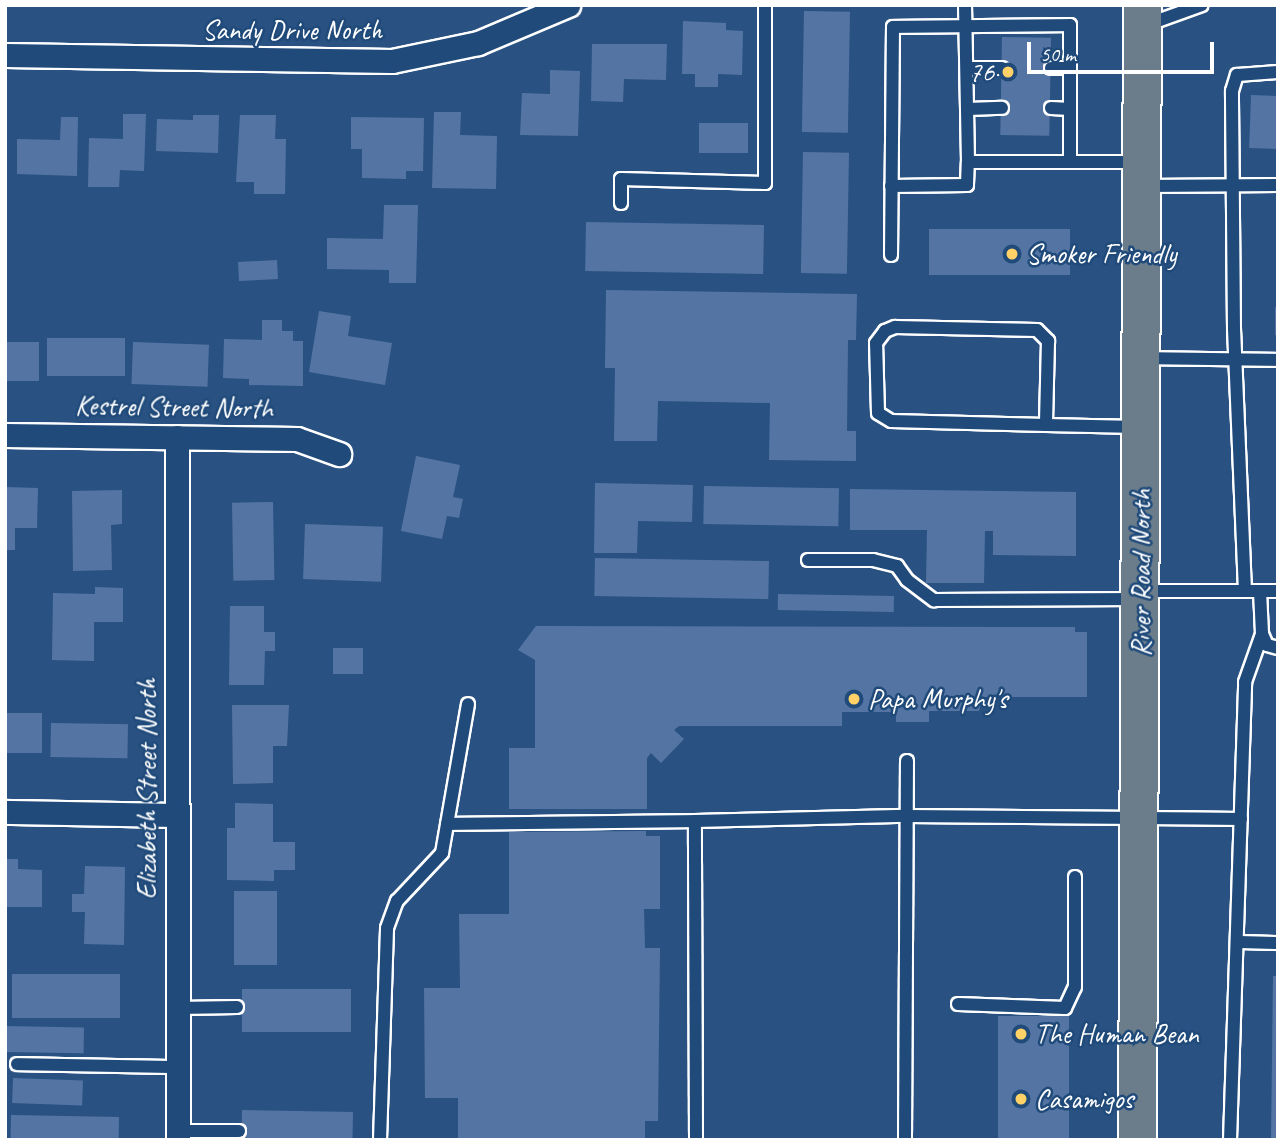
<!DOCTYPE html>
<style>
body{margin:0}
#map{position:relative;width:1283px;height:1145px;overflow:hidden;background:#295282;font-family:Caveat,sans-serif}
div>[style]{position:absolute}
.building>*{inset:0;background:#5475a4;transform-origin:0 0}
.roads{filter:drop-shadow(2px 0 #fff) drop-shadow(-2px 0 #fff) drop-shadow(0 2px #fff) drop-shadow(0 -2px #fff)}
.lane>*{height:12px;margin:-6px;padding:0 6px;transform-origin:6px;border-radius:6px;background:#1f4a7a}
.street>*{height:23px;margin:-11.5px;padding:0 11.5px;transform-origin:11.5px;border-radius:11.5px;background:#1f4a7a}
.primary>*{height:37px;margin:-18.5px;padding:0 18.5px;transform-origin:18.5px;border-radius:18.5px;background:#6b7d8b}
.dots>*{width:19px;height:19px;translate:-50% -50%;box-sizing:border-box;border:4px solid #1f4a7a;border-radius:50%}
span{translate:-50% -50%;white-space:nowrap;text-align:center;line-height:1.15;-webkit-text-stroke:5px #1f4a7a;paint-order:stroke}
.street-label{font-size:28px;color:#fff}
.poi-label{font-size:28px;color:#fff}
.right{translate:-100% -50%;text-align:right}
.left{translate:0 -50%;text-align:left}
.frame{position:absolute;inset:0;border:7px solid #fff;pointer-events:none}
.scale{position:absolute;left:1027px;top:42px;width:187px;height:32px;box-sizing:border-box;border:4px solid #fff;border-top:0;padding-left:9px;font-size:21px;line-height:24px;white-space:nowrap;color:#fff;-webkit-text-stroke:5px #1f4a7a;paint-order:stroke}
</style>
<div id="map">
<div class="building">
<i style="left:804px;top:11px;width:46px;height:121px;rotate:1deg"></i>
<i style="clip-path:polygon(683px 21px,726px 23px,726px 30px,743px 31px,742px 75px,718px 74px,718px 87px,695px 87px,695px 74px,682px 74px)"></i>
<i style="left:1002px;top:37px;width:49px;height:98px;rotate:1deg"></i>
<i style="clip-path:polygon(592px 44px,667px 44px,666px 80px,624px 79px,623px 102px,591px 101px)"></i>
<i style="clip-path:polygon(550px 70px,580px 71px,578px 136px,520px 135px,522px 93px,550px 94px)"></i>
<i style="left:1251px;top:95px;width:27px;height:53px;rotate:2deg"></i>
<i style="clip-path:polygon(434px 112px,461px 112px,460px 135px,497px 136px,496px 189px,432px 188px)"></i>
<i style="clip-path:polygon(123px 114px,146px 114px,144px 171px,120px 170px,119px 187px,88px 187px,89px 138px,123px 139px)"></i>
<i style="clip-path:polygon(193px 115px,219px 115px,218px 153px,156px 151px,157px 119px,193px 120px)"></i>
<i style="clip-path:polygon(240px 115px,276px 115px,275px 139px,286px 139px,285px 194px,254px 194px,254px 182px,236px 182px)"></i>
<i style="clip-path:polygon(61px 117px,78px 117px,77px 176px,17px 174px,17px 139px,60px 140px)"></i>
<i style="clip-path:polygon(351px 117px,424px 118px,423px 171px,406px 171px,406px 179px,362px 178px,362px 149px,351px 149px)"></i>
<i style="left:699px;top:123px;width:49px;height:30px"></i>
<i style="left:803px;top:152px;width:46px;height:121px;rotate:1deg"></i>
<i style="clip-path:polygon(384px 205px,418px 205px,416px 283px,389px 283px,389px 270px,327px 269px,327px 238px,383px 239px)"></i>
<i style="left:586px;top:222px;width:178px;height:49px;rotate:1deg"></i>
<i style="left:929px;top:229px;width:141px;height:46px"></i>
<i style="left:277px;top:260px;width:19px;height:39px;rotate:87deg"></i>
<i style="clip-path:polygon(606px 290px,857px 294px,856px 340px,848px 340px,847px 431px,856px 431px,856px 461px,769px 460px,770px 403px,658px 401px,657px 441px,614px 441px,615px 368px,605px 368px)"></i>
<i style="left:1275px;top:307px;width:3px;height:28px"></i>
<i style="clip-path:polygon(319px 311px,351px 316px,348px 336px,392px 343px,385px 385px,309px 372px)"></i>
<i style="clip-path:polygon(262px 320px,282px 320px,282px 331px,293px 331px,293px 341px,303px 341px,303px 386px,249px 385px,249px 379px,223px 378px,224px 339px,262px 340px)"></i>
<i style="left:125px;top:338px;width:38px;height:78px;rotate:90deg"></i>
<i style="left:5px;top:342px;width:34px;height:39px"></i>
<i style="left:133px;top:342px;width:76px;height:42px;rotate:2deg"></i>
<i style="clip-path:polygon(416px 456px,460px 465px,453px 497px,463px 499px,459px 518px,447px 516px,442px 539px,401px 531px)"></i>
<i style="clip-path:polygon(595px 483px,693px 485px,692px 522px,638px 521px,637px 553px,594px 553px)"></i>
<i style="left:704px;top:486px;width:135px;height:38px;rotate:1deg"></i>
<i style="clip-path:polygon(5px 487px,38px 488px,37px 528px,15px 528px,15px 550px,5px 550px)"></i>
<i style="clip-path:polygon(850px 489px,1076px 492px,1076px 556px,993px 555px,993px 531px,985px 531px,984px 583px,926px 583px,927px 530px,850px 530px)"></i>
<i style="clip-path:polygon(122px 490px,122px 524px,111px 525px,112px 570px,73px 571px,72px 491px)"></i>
<i style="left:273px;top:502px;width:78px;height:41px;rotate:89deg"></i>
<i style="left:305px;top:524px;width:78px;height:55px;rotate:2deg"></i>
<i style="left:595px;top:558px;width:174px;height:38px;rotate:1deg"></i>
<i style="clip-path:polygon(95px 587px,123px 588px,123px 622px,94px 622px,94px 661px,52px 660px,53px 593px,95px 594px)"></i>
<i style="left:778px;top:594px;width:116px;height:16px;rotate:1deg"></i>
<i style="clip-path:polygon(230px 606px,264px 606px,264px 632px,275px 632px,275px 651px,265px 651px,264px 685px,229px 685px)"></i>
<i style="clip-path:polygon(536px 626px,1075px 627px,1075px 632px,1087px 632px,1087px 697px,983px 697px,979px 711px,929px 711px,929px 722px,896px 722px,896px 712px,842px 712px,842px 726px,679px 726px,674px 730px,684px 739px,661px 763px,651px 753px,647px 758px,647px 809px,509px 809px,509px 748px,535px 748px,535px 660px,518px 650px)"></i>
<i style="left:333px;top:648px;width:30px;height:26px"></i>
<i style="clip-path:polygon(232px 705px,289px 705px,287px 746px,273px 746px,273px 783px,233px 784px)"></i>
<i style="left:5px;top:713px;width:37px;height:40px"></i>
<i style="left:51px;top:723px;width:77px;height:34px;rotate:1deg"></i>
<i style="clip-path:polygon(235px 803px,273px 804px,273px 842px,295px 842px,295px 870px,274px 870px,274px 881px,227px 880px,227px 828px,235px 828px)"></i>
<i style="clip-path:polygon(646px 831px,646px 836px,660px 836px,660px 909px,644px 909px,645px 948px,660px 948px,658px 1121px,645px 1121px,645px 1140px,458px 1140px,458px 1098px,425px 1098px,424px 988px,460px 988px,459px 914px,509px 914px,509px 832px)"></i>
<i style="clip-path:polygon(5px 859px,18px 859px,18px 869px,42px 870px,42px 907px,5px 907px)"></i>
<i style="clip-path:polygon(85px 866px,125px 867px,124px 945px,84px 944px,85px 912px,72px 912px,72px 894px,84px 894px)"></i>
<i style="left:234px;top:891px;width:43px;height:74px"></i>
<i style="left:12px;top:974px;width:108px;height:44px"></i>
<i style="clip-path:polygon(1273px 976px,1278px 976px,1278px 1140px,1271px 1140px)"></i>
<i style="left:242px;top:989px;width:109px;height:43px"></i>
<i style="left:1069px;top:1016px;width:124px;height:71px;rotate:90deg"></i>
<i style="left:5px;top:1026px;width:79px;height:26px;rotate:1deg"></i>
<i style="left:13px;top:1078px;width:70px;height:25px;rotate:2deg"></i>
<i style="left:242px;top:1110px;width:111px;height:30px;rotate:1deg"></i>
<i style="left:11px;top:1115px;width:108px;height:25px;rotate:1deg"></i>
</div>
<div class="roads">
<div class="lane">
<i style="left:965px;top:5px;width:157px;rotate:88.9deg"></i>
<i style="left:968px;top:162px;width:172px"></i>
<i style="left:1146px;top:25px;width:59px;rotate:-19.7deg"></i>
<i style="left:967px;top:68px;width:35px"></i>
<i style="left:1051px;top:68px;width:19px"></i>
<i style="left:1051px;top:108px;width:19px;rotate:3deg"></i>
<i style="left:968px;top:109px;width:34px;rotate:-2deg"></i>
<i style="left:891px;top:186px;width:76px;rotate:-0.8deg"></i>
<i style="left:967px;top:185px;width:23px;rotate:-88deg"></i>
<i style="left:1146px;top:186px;width:132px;rotate:-0.4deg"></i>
<i style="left:621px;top:203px;width:24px;rotate:-90deg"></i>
<i style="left:621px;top:179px;width:144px;rotate:1.6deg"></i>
<i style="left:765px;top:183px;width:178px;rotate:-90deg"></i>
<i style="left:891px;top:255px;width:228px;rotate:-89.5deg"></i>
<i style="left:893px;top:27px;width:177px;rotate:-0.6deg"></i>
<i style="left:1070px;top:25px;width:137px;rotate:90deg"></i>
<i style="left:1142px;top:358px;width:136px;rotate:0.8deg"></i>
<i style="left:1046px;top:425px;width:155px;rotate:-178.5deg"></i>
<i style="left:891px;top:421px;width:15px;rotate:-148deg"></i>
<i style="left:878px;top:413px;width:70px;rotate:-91.6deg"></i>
<i style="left:876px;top:343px;width:15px;rotate:-53deg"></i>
<i style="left:885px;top:331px;width:11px;rotate:-22deg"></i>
<i style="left:895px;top:327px;width:142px;rotate:1.2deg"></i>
<i style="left:1037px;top:330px;width:16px;rotate:45deg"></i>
<i style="left:1048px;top:341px;width:84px;rotate:91.4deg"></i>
<i style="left:1046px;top:425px;width:91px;rotate:1.3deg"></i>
<i style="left:808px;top:560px;width:65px"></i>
<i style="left:873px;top:560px;width:25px;rotate:14deg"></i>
<i style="left:897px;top:566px;width:17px;rotate:54deg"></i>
<i style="left:907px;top:580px;width:34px;rotate:37deg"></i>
<i style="left:934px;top:600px;width:203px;rotate:-0.3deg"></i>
<i style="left:1141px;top:591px;width:137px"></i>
<i style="left:1245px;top:591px;width:262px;rotate:-92.4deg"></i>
<i style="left:1234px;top:329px;width:238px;rotate:-90.5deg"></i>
<i style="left:1232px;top:91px;width:17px;rotate:-73deg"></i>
<i style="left:1237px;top:75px;width:41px;rotate:-4.2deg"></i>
<i style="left:1260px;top:591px;width:43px;rotate:87.3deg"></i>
<i style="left:1262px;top:634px;width:12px;rotate:66deg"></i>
<i style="left:1267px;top:645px;width:11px;rotate:15deg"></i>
<i style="left:447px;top:824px;width:248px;rotate:-0.7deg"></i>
<i style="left:1237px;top:942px;width:41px;rotate:1.4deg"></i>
<i style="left:958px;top:1004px;width:107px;rotate:2.1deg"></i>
<i style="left:1065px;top:1008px;width:23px;rotate:-65deg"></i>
<i style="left:1075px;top:987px;width:110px;rotate:-90deg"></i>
<i style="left:178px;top:1008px;width:59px;rotate:-1deg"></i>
<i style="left:17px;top:1064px;width:161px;rotate:1.1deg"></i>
<i style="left:178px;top:1131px;width:61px"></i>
<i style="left:380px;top:1140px;width:212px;rotate:-88.1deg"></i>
<i style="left:387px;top:928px;width:29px;rotate:-70deg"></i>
<i style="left:397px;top:901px;width:66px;rotate:-46.8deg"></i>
<i style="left:442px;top:853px;width:151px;rotate:-80.1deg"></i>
<i style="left:696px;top:1140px;width:319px;rotate:-90.2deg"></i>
<i style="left:695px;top:821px;width:212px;rotate:-1.4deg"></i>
<i style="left:907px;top:816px;width:334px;rotate:0.5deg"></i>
<i style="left:905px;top:1140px;width:379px;rotate:-89.7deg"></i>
<i style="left:1230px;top:1140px;width:458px;rotate:-88.1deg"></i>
<i style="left:1245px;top:682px;width:51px;rotate:-70.5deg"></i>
</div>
<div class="street">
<i style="left:5px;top:55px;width:387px;rotate:0.9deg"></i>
<i style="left:392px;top:61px;width:88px;rotate:-11.8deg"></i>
<i style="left:478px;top:43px;width:98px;rotate:-22.9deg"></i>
<i style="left:5px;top:435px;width:292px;rotate:0.8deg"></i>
<i style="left:297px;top:439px;width:45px;rotate:19.7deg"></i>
<i style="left:177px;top:437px;width:703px;rotate:89.92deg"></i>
<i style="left:5px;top:812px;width:172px;rotate:1deg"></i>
</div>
<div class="primary">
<i style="left:1137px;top:1140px;width:1135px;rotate:-89.75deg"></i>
</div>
</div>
<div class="dots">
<i style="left:1008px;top:72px;background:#ffd166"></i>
<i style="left:1012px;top:254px;background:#ffd166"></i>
<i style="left:854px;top:699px;background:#ffd166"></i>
<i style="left:1021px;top:1034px;background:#ffd166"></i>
<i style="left:1021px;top:1099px;background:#ffd166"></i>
</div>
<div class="street-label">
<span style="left:292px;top:30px">Sandy Drive North</span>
<span style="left:174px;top:407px;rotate:1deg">Kestrel Street North</span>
<span style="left:1141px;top:573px;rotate:-90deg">River Road North</span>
<span style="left:147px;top:789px;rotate:-90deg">Elizabeth Street North</span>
</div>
<div class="poi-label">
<span class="right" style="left:994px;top:72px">76</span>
<span class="left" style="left:1026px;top:254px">Smoker Friendly</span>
<span class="left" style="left:868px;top:699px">Papa Murphy's</span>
<span class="left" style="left:1035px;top:1034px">The Human Bean</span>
<span class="left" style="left:1035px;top:1099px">Casamigos</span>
</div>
<div class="frame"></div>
<div class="scale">50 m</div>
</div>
